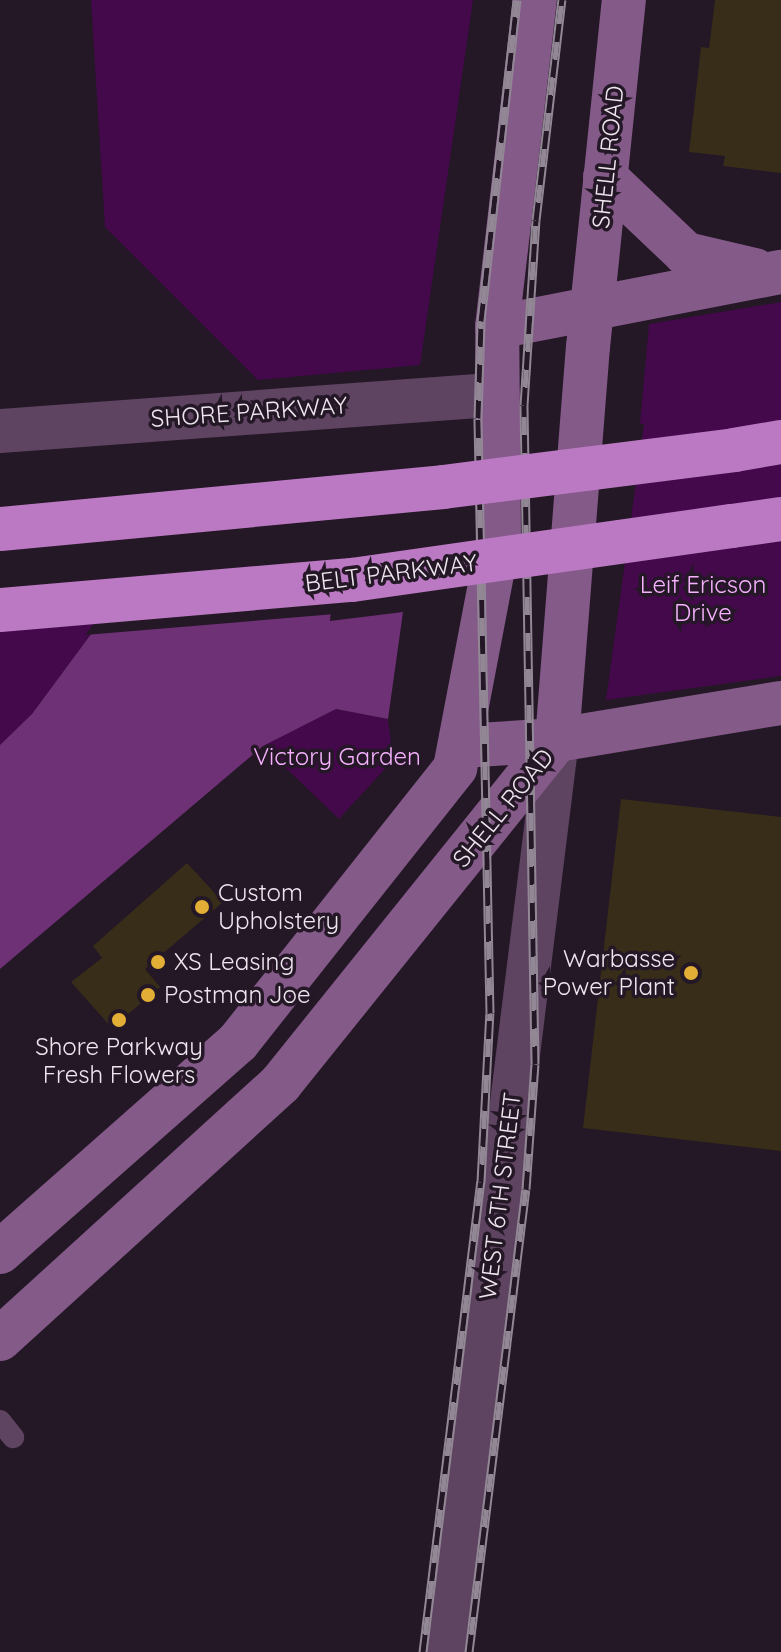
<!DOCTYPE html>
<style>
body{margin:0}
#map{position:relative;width:781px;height:1652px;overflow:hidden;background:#241726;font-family:Quicksand,sans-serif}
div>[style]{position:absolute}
.green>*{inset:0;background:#44094b}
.water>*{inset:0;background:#6e3176}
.pier>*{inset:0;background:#241726}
.building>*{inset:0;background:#372d19}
.lane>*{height:22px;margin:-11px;padding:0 11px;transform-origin:11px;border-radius:11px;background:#5e4461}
.street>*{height:44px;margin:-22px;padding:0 22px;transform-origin:22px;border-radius:22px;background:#5e4461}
.secondary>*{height:44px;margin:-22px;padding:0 22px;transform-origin:22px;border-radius:22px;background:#845a89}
.highway>*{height:44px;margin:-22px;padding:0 22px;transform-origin:22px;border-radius:22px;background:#bb79c3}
.rail>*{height:9px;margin-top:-4.5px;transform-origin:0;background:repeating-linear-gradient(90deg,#241726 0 18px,#928794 0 36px);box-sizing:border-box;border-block:2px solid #928794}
.highway-bridge>*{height:44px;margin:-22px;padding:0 22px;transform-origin:22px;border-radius:22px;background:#bb79c3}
.dots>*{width:22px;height:22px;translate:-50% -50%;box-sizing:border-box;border:4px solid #241726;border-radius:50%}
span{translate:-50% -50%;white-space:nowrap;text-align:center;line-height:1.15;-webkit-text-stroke:7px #241726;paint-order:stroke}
.street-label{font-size:24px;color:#eee5ef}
.park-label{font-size:24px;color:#f5b1fd}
.poi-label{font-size:24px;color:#eee5ef}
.left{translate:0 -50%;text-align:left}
.right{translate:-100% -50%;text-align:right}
</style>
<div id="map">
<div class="green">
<i style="clip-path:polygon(91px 0,473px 0,420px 365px,258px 380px,105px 227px)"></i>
<i style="clip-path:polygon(781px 302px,781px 676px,606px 700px,644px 424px,640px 424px,649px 324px)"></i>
<i style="clip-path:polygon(100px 622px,32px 714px,0 745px,0 631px)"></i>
<i style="clip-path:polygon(336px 709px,388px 719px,393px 760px,339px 819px,263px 746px)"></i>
</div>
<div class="water">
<i style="clip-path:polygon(332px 599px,330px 621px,403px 612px,388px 719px,336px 709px,263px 746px,0 969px,0 745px,32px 714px,100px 622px)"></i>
</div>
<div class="pier">
<i style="clip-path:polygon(336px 598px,335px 614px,85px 635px,97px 620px)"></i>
</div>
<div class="building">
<i style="clip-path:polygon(715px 0,781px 0,781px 173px,723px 166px,725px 156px,689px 152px,701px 47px,709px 48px)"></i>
<i style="clip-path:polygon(621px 799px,781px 817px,781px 1151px,583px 1128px)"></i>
<i style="clip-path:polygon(187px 863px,223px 902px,145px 969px,160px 987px,112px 1028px,71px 982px,102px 958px,93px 946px)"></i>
</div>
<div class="lane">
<i style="left:0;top:1421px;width:21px;rotate:51deg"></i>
</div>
<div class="street">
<i style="left:0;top:431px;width:499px;rotate:-4.2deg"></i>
<i style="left:444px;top:1652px;width:919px;rotate:-82.94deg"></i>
</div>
<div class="secondary">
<i style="left:605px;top:177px;width:112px;rotate:43.5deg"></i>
<i style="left:686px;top:254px;width:71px;rotate:13.1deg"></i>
<i style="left:497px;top:327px;width:289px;rotate:-11deg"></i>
<i style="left:462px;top:746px;width:95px;rotate:-3.6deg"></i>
<i style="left:557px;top:740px;width:227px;rotate:-9.4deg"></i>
<i style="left:0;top:1252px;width:317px;rotate:-41.4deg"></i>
<i style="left:238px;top:1042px;width:350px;rotate:-51.6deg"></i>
<i style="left:455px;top:768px;width:235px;rotate:-79.2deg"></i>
<i style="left:499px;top:537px;width:210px;rotate:-90.5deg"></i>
<i style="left:497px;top:327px;width:329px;rotate:-83.4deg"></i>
<i style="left:0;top:1339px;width:380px;rotate:-42.3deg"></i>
<i style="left:281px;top:1083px;width:440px;rotate:-51.2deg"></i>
<i style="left:557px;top:740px;width:394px;rotate:-85.5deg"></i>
<i style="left:588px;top:347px;width:349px;rotate:-84.1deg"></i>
</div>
<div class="highway">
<i style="left:734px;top:450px;width:48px;rotate:-9.7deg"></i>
<i style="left:732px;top:526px;width:49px;rotate:-8.1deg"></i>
<i style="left:0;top:529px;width:445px;rotate:-5.4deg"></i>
<i style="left:0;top:610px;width:353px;rotate:-4.9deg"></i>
</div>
<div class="rail">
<i style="left:423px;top:1652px;width:474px;rotate:-83deg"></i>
<i style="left:481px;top:1182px;width:169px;rotate:-87deg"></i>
<i style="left:490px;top:1013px;width:595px;rotate:-91.16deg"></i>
<i style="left:478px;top:418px;width:97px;rotate:-88.2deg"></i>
<i style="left:481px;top:321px;width:323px;rotate:-83.6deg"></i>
<i style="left:469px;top:1652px;width:466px;rotate:-83deg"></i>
<i style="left:526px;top:1189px;width:125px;rotate:-85.9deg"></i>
<i style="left:535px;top:1064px;width:659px;rotate:-90.96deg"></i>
<i style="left:524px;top:405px;width:185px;rotate:-86.3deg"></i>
<i style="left:536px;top:220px;width:222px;rotate:-83.3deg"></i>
</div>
<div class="highway-bridge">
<i style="left:443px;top:487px;width:293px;rotate:-7.2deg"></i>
<i style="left:352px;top:580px;width:384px;rotate:-8.1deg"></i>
</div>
<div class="dots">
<i style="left:202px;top:907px;background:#e3ae35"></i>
<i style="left:158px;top:962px;background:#e3ae35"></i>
<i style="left:691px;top:973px;background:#e3ae35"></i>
<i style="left:148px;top:995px;background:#e3ae35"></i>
<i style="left:119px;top:1020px;background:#e3ae35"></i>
</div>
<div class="street-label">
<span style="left:608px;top:157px;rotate:-84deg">SHELL ROAD</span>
<span style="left:249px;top:412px;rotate:-4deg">SHORE PARKWAY</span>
<span style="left:391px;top:573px;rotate:-7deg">BELT PARKWAY</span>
<span style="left:503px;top:808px;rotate:-51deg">SHELL ROAD</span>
<span style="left:500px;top:1196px;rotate:-83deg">WEST 6TH STREET</span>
</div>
<div class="park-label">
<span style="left:703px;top:599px">Leif Ericson<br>Drive</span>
<span style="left:337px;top:757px">Victory Garden</span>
</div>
<div class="poi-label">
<span class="left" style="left:218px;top:907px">Custom<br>Upholstery</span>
<span class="right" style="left:675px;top:973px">Warbasse<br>Power Plant</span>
<span class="left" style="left:174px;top:962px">XS Leasing</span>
<span class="left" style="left:164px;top:995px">Postman Joe</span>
<span style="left:119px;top:1061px">Shore Parkway<br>Fresh Flowers</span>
</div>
</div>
